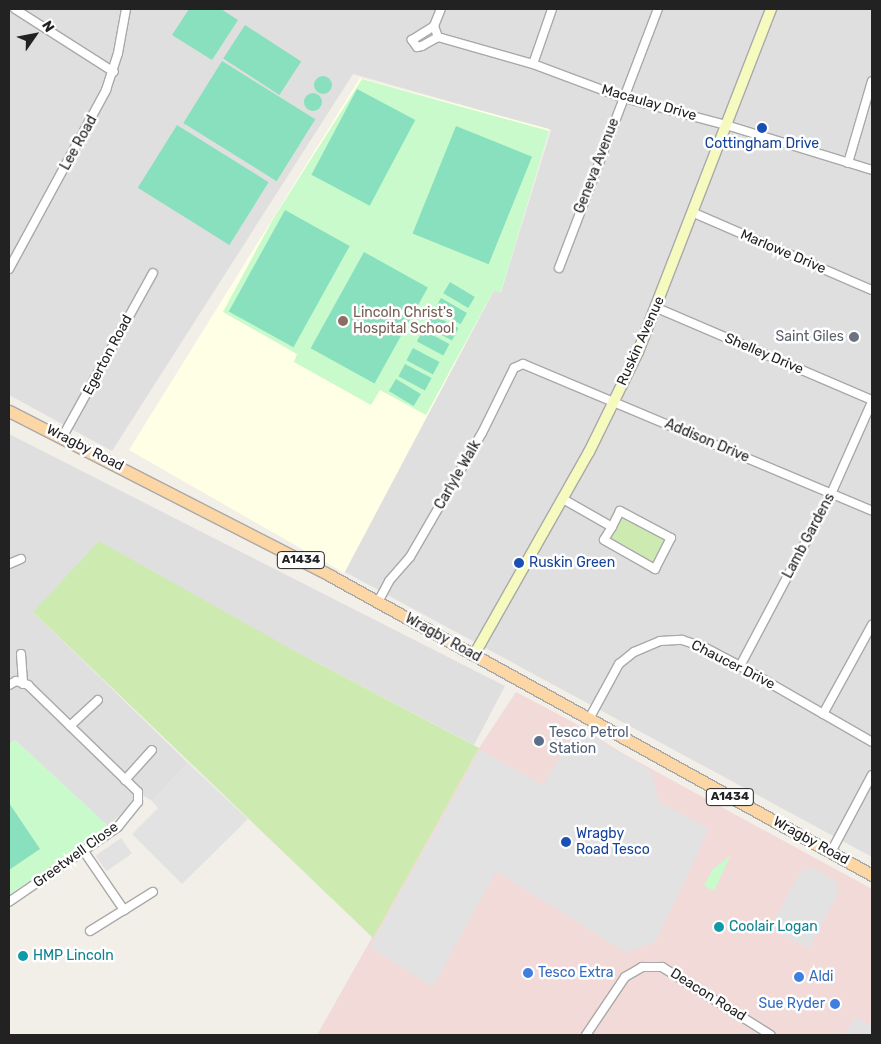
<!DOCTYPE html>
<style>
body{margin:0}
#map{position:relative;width:881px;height:1044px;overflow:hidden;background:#f2efe9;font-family:Rubik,sans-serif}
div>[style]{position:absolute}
.residential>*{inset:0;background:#e0dfdf}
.commercial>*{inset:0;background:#f2dad9}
.education>*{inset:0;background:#ffffe5}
.grass>*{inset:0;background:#cdebb0;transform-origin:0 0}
.park>*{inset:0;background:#c8facc}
.pitch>*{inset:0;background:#88e0be;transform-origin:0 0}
.round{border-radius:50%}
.parking>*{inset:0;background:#e2e2e2;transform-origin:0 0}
.roads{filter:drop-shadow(1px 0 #a9a9a9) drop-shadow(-1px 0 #a9a9a9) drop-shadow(0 1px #a9a9a9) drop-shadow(0 -1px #a9a9a9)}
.street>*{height:8px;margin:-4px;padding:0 4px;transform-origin:4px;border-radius:4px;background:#fff}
.secondary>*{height:10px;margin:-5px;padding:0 5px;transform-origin:5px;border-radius:5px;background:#f7fabf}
.primary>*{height:11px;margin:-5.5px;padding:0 5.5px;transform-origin:5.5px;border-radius:5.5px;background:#fcd6a4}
.dots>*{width:14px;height:14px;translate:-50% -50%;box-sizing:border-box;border:2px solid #fff;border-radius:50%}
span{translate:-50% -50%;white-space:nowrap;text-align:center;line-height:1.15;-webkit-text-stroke:5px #fff;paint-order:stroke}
.shield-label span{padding:1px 4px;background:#fff;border:1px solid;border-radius:4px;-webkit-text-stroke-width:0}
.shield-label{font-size:12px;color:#222;font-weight:700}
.street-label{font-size:14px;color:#222}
.transit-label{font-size:14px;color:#164399}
.left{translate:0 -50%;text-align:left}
.education-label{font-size:14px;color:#785e54}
.worship-label{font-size:14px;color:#5b616d}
.right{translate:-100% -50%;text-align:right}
.service-label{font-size:14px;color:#4e5e75}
.culture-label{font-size:14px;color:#0d838f}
.shop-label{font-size:14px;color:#366cbe}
.frame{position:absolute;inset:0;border:10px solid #222;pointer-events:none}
.north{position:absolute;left:10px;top:10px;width:50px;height:50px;-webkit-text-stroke:4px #fff;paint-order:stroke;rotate:57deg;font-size:14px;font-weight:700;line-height:20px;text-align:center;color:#222}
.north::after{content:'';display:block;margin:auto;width:18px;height:22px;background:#222;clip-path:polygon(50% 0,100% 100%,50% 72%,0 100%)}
</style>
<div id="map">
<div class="residential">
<i style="clip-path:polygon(9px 9px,872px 9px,872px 857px,345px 572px,494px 290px,501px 292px,551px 130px,353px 74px,112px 451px,9px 395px)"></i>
<i style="clip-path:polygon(9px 434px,505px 686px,474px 745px,293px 650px,33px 612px,188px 763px,152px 801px,142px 795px,108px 826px,15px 740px,9px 744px)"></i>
</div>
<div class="commercial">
<i style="clip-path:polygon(516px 692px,571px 721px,624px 754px,872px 889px,872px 1035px,317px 1035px,479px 748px)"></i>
</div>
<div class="education">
<i style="clip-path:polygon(360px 78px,549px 129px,501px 292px,494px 290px,344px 573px,129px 450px)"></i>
</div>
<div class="grass">
<i style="left:620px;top:511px;width:58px;height:33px;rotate:28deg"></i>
<i style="clip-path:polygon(99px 541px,293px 650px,479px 748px,373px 938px,33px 612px)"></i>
</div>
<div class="park">
<i style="clip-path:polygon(362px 79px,549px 131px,501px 292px,494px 290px,426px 415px,380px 390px,371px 405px,294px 362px,297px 354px,223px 312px,273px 219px)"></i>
<i style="clip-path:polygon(15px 740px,108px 826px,9px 895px,9px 744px)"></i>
<i style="clip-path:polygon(731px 855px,714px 891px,704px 886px,712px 870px)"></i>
</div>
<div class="pitch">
<i style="clip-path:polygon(189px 9px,221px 9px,238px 20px,212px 60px,172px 35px)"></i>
<i style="left:245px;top:25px;width:67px;height:40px;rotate:33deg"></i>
<i style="left:222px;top:61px;width:110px;height:73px;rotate:32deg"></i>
<i class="round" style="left:314px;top:76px;width:18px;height:18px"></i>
<i style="left:357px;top:89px;width:66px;height:97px;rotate:28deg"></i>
<i class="round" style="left:304px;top:93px;width:18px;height:18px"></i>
<i style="left:177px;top:125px;width:108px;height:74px;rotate:32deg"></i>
<i style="left:456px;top:126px;width:82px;height:116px;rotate:22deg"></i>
<i style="left:285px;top:210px;width:74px;height:116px;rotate:29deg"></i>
<i style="left:364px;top:252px;width:73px;height:110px;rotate:29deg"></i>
<i style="left:450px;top:282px;width:29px;height:13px;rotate:31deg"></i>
<i style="left:441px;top:298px;width:30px;height:13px;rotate:30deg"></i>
<i style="left:432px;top:314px;width:30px;height:14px;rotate:28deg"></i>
<i style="left:423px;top:330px;width:30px;height:13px;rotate:28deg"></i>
<i style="left:413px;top:348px;width:30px;height:14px;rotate:28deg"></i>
<i style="left:405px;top:364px;width:30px;height:14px;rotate:28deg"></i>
<i style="left:396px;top:379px;width:29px;height:14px;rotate:31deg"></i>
<i style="clip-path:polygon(9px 803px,40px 849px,9px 870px)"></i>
</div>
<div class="parking">
<i style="clip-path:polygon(577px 727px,652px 772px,659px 802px,709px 829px,656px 941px,626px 953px,496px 871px,433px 987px,370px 947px,480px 750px,543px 785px)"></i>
<i style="clip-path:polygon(188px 763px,248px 819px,182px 884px,132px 834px,158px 808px,152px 801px)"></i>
<i style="left:121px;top:838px;width:19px;height:31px;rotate:55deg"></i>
<i style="clip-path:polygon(809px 866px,837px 881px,835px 886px,840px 889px,809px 949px,770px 928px,802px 869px,807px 871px)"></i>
<i style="clip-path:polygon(856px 1016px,872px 1027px,872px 1035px,844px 1035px)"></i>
</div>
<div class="roads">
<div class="street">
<i style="left:15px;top:9px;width:117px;rotate:32.5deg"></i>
<i style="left:434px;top:26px;width:12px;rotate:70deg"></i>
<i style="left:438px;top:37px;width:99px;rotate:15.9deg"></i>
<i style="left:533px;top:64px;width:97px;rotate:20.5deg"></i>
<i style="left:624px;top:98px;width:106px;rotate:14.8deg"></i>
<i style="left:726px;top:125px;width:153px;rotate:17.1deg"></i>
<i style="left:438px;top:37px;width:18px;rotate:151deg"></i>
<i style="left:422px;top:46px;width:5px;rotate:169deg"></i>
<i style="left:417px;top:47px;width:9px;rotate:-126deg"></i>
<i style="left:412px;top:40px;width:26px;rotate:-32deg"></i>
<i style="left:434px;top:26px;width:18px;rotate:-68deg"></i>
<i style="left:533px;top:64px;width:58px;rotate:-70.9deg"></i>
<i style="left:848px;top:163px;width:85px;rotate:-73.7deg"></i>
<i style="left:694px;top:213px;width:194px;rotate:23.4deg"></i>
<i style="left:559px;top:268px;width:277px;rotate:-69.1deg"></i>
<i style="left:9px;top:269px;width:204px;rotate:-61.5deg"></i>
<i style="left:106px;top:90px;width:39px;rotate:-72deg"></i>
<i style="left:118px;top:53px;width:45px;rotate:-79.7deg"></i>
<i style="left:657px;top:308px;width:234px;rotate:23.2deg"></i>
<i style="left:63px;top:436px;width:186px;rotate:-61.1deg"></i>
<i style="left:563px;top:499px;width:56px;rotate:29.7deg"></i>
<i style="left:612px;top:527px;width:15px;rotate:122deg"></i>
<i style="left:604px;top:540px;width:59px;rotate:29.6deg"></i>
<i style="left:655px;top:569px;width:35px;rotate:-63deg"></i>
<i style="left:671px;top:538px;width:58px;rotate:-152.1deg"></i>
<i style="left:620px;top:511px;width:18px;rotate:117deg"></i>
<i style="left:9px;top:564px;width:13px;rotate:-23deg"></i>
<i style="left:378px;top:602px;width:24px;rotate:-62deg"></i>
<i style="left:389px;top:581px;width:32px;rotate:-49deg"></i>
<i style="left:410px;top:557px;width:143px;rotate:-59.9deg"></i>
<i style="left:482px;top:433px;width:72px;rotate:-63.8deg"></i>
<i style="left:514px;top:368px;width:10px;rotate:-24deg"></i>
<i style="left:523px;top:364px;width:379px;rotate:22.8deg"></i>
<i style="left:21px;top:654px;width:30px;rotate:86deg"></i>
<i style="left:740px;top:666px;width:195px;rotate:-62.1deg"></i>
<i style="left:831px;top:494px;width:101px;rotate:-66deg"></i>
<i style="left:9px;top:685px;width:8px;rotate:-30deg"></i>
<i style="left:16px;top:681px;width:13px;rotate:18deg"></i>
<i style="left:28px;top:685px;width:153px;rotate:44.2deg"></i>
<i style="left:138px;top:792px;width:10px;rotate:90deg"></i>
<i style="left:138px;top:802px;width:32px;rotate:129deg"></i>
<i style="left:118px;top:827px;width:132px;rotate:145.5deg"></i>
<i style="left:823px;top:714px;width:102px;rotate:-61.2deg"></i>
<i style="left:589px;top:719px;width:63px;rotate:-61.4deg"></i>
<i style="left:619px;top:664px;width:19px;rotate:-39deg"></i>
<i style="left:634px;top:652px;width:28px;rotate:-23deg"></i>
<i style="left:660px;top:641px;width:22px;rotate:-3deg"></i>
<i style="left:682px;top:640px;width:23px;rotate:18deg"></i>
<i style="left:704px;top:647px;width:41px;rotate:27.8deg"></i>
<i style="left:740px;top:666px;width:152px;rotate:29.9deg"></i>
<i style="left:70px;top:726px;width:38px;rotate:-43deg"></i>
<i style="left:125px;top:780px;width:40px;rotate:-48deg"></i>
<i style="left:83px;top:850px;width:73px;rotate:55.7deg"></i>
<i style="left:124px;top:910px;width:34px;rotate:-32deg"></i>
<i style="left:831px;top:852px;width:87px;rotate:-62deg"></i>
<i style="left:90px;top:931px;width:40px;rotate:-32deg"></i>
<i style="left:586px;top:1035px;width:70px;rotate:-56.1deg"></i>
<i style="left:625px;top:977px;width:20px;rotate:-30deg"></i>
<i style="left:642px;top:967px;width:20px"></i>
<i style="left:662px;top:967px;width:128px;rotate:32deg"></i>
</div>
<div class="secondary">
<i style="left:474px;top:655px;width:233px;rotate:-60.5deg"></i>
<i style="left:589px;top:452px;width:111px;rotate:-63.9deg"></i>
<i style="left:638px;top:352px;width:368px;rotate:-68.8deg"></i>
</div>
<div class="primary">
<i style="left:9px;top:411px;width:362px;rotate:27.1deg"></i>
<i style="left:331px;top:576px;width:618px;rotate:28.93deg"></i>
</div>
</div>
<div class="dots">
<i style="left:762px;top:128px;background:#1a4fb4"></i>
<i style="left:343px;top:321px;background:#8d6e63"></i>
<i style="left:854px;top:337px;background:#6b7280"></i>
<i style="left:519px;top:563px;background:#1a4fb4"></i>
<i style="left:539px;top:741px;background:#5c6f8a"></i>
<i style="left:566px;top:842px;background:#1a4fb4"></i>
<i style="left:719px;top:927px;background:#0f9aa8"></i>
<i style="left:23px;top:956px;background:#0f9aa8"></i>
<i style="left:528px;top:973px;background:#3f7fe0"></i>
<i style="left:799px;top:977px;background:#3f7fe0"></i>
<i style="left:835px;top:1004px;background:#3f7fe0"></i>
</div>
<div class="shield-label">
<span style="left:301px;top:560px">A1434</span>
<span style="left:730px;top:797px">A1434</span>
</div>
<div class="street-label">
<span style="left:649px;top:103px;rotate:16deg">Macaulay Drive</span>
<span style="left:79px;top:143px;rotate:-61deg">Lee Road</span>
<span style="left:597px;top:166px;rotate:-69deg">Geneva Avenue</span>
<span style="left:783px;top:252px;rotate:23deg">Marlowe Drive</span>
<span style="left:641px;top:341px;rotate:-66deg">Ruskin Avenue</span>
<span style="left:764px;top:354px;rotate:23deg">Shelley Drive</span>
<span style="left:108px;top:355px;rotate:-62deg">Egerton Road</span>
<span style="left:707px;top:441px;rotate:23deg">Addison Drive</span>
<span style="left:85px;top:448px;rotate:27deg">Wragby Road</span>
<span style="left:458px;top:475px;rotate:-60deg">Carlyle Walk</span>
<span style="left:809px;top:536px;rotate:-62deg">Lamb Gardens</span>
<span style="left:443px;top:638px;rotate:29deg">Wragby Road</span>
<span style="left:733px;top:665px;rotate:27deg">Chaucer Drive</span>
<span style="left:811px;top:841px;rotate:29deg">Wragby Road</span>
<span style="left:76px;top:855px;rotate:-36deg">Greetwell Close</span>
<span style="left:708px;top:995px;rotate:32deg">Deacon Road</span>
</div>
<div class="transit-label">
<span style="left:762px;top:144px">Cottingham Drive</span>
<span class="left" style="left:529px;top:563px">Ruskin Green</span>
<span class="left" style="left:576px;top:842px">Wragby<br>Road Tesco</span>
</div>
<div class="education-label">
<span class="left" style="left:353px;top:321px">Lincoln Christ's<br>Hospital School</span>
</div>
<div class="worship-label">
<span class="right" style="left:844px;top:337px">Saint Giles</span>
</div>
<div class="service-label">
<span class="left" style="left:549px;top:741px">Tesco Petrol<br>Station</span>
</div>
<div class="culture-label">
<span class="left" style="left:729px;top:927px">Coolair Logan</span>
<span class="left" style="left:33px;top:956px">HMP Lincoln</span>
</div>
<div class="shop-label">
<span class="left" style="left:538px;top:973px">Tesco Extra</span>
<span class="left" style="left:809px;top:977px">Aldi</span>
<span class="right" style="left:825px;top:1004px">Sue Ryder</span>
</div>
<div class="frame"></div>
<div class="north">N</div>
</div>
